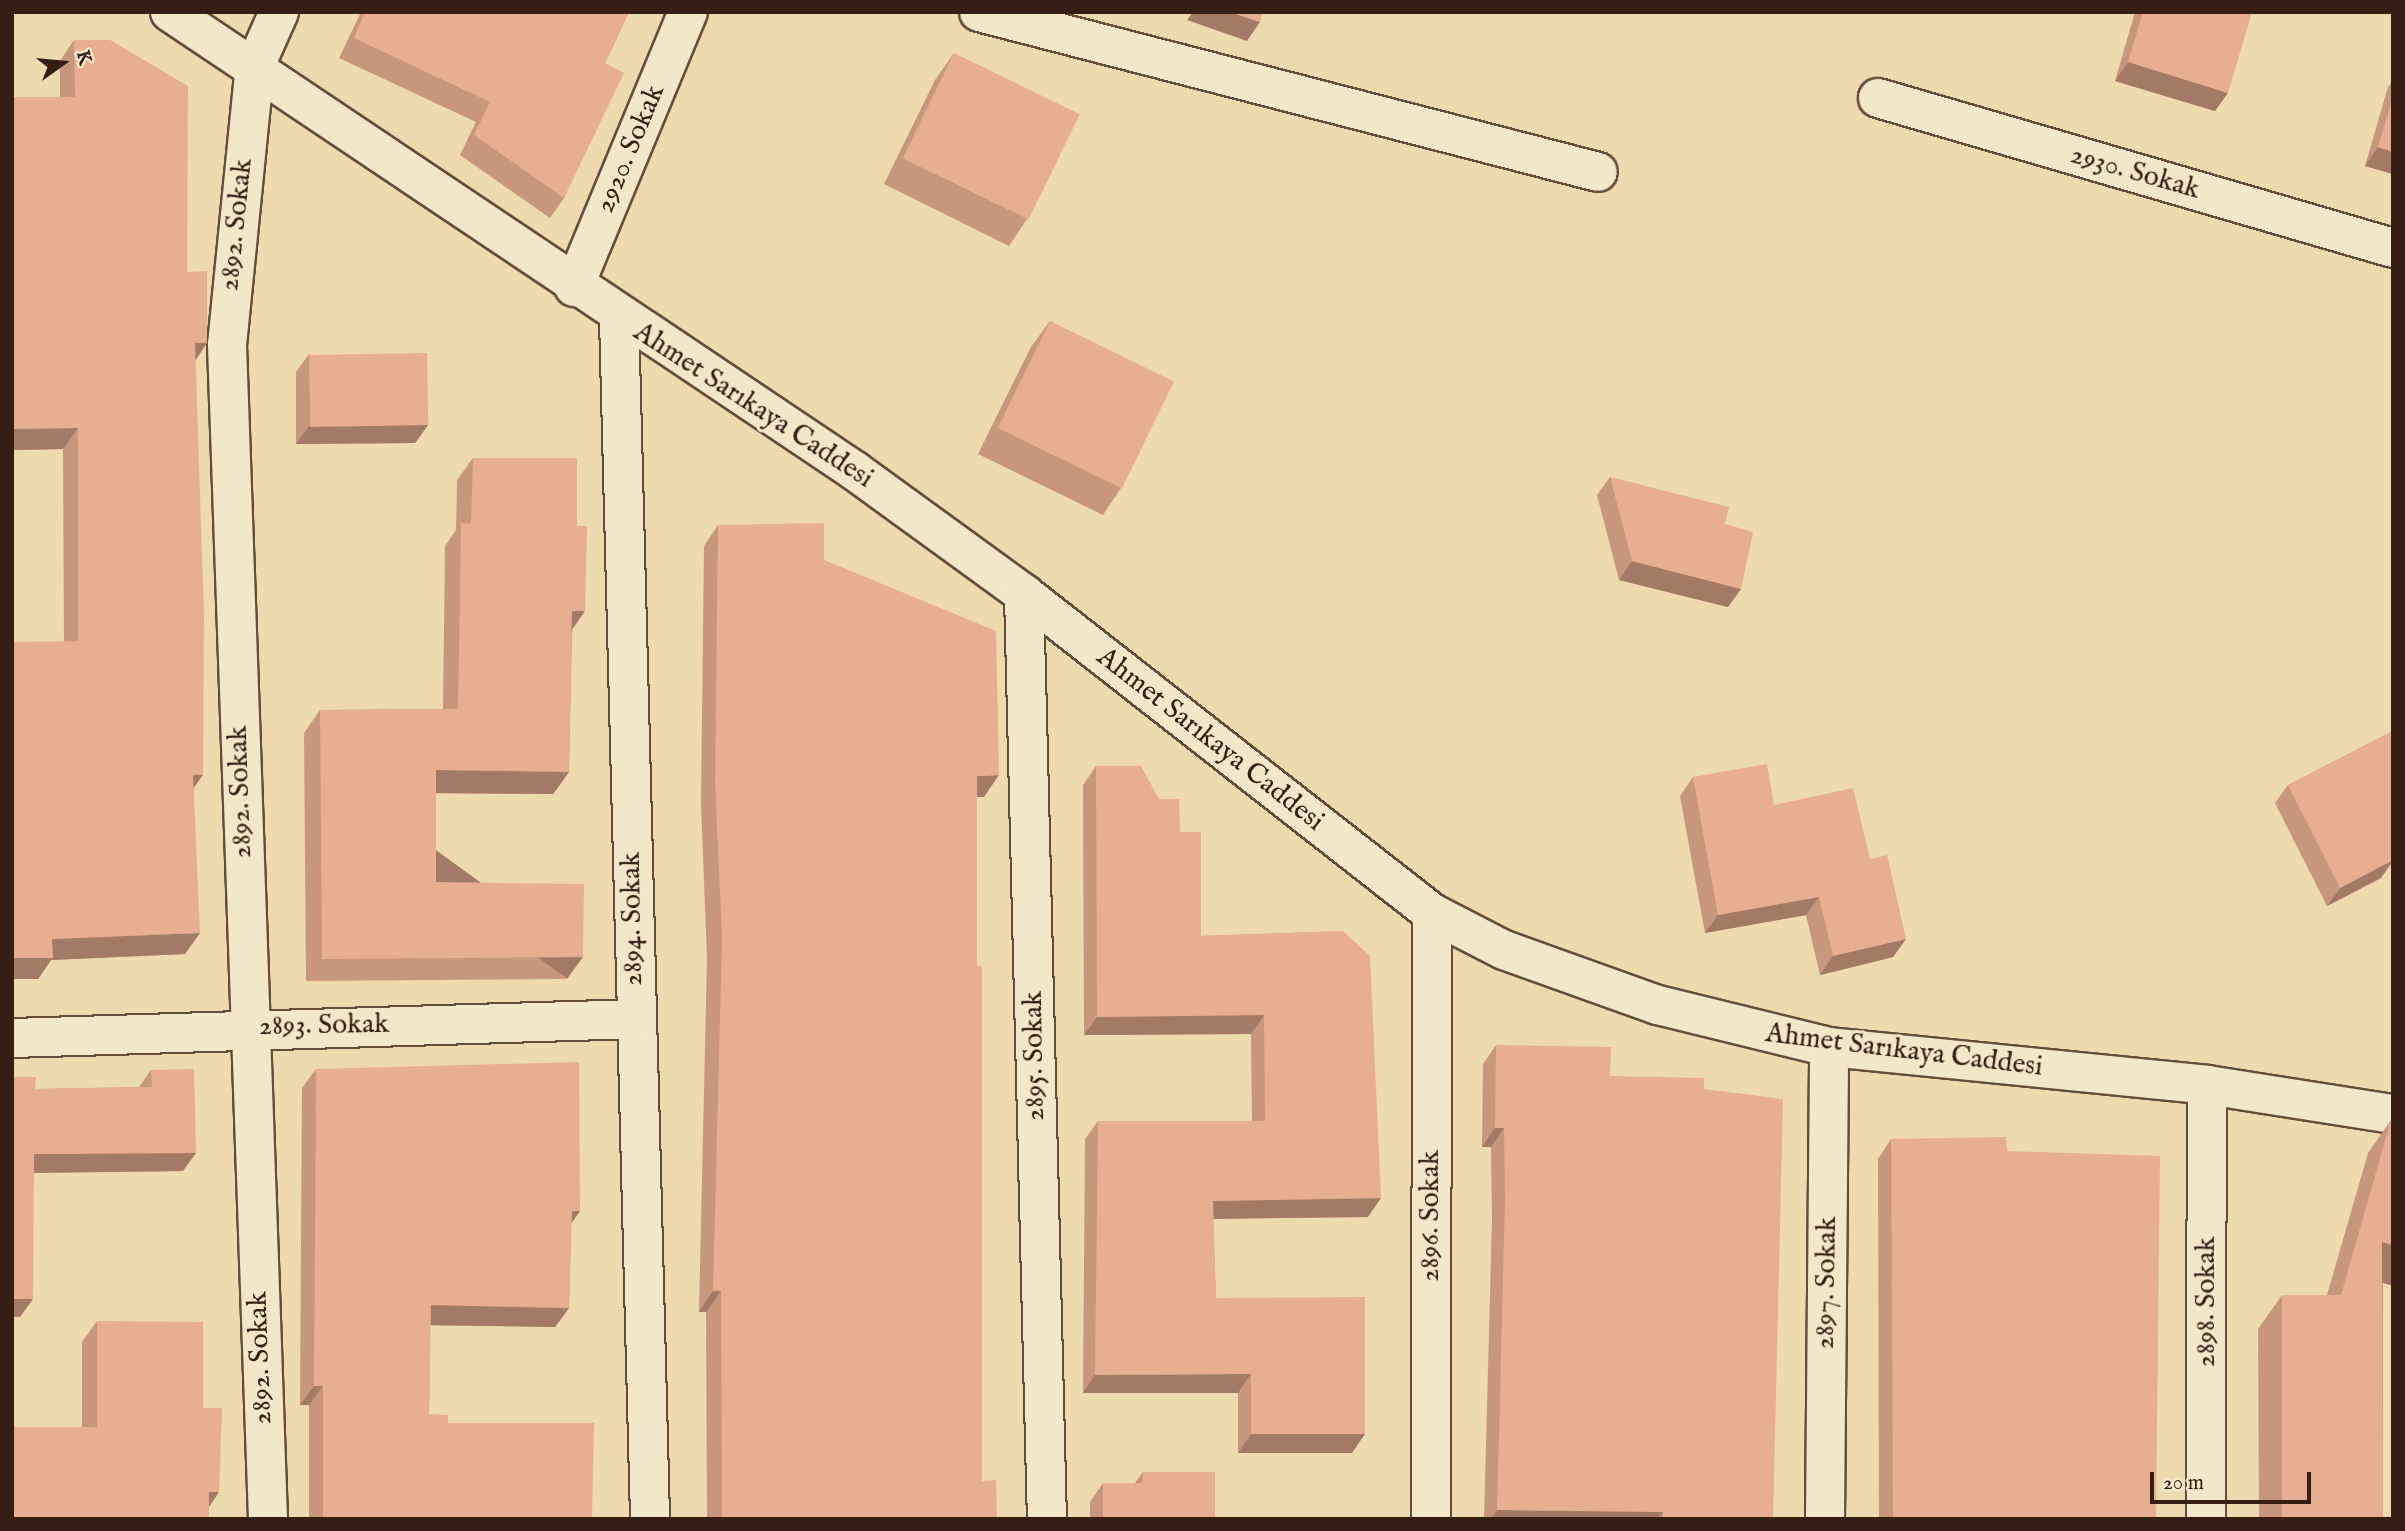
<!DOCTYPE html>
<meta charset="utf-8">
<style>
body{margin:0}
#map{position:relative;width:2405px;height:1531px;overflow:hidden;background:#eddaae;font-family:"IM FELL English",serif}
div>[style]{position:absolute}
.roads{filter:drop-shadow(2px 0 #644d3b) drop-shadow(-2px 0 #644d3b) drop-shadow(0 2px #644d3b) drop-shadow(0 -2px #644d3b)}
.minor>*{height:38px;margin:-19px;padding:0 19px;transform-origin:19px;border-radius:19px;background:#f3e7ca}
.secondary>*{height:38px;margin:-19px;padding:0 19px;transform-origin:19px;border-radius:19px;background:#f3e7ca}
.wall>*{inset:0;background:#c7967d}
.shaded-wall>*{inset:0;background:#a27a66;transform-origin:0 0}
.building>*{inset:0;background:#e7ae91;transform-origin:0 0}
span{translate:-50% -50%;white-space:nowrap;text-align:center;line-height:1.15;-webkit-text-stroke:6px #f3e7ca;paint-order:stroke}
.street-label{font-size:28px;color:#361e15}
.frame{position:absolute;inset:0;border:14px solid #361e15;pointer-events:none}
.north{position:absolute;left:28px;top:28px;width:70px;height:70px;-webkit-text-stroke:5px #f3e7ca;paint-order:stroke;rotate:75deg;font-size:19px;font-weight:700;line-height:28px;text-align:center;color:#361e15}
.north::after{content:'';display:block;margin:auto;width:24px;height:32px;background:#361e15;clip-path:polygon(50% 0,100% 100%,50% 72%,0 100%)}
.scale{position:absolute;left:2150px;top:1472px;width:161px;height:32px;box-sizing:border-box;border:4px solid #361e15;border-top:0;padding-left:9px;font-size:21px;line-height:24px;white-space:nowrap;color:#361e15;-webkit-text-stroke:5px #f3e7ca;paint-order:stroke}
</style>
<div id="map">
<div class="roads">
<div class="minor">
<i style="left:979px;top:12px;width:639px;rotate:14.49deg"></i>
<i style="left:1878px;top:98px;width:536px;rotate:16.24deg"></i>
<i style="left:574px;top:287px;width:298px;rotate:-67.5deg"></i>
<i style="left:619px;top:318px;width:1201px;rotate:88.52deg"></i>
<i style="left:1024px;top:594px;width:925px;rotate:88.58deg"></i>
<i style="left:12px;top:1038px;width:624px;rotate:-1.74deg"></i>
<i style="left:268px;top:1519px;width:1175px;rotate:-92deg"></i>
<i style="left:227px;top:345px;width:280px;rotate:-84.3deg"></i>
<i style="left:255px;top:66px;width:59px;rotate:-66deg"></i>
<i style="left:1431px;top:1519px;width:606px;rotate:-89.91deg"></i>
<i style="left:1825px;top:1519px;width:472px;rotate:-89.5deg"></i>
<i style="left:2206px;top:1519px;width:434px;rotate:-89.9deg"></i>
</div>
<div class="secondary">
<i style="left:170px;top:12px;width:825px;rotate:33.82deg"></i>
<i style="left:855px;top:471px;width:209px;rotate:36deg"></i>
<i style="left:1024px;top:594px;width:518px;rotate:38.02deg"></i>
<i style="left:1432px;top:913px;width:81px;rotate:27.2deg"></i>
<i style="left:1504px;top:950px;width:164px;rotate:19.7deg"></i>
<i style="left:1658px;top:1005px;width:176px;rotate:13.8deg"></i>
<i style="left:1829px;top:1047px;width:380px;rotate:5.7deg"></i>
<i style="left:2207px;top:1085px;width:188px;rotate:8.9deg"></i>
</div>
</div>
<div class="wall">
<i style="clip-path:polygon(361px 12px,629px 12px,605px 63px,564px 198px,550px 218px,460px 155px,476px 122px,339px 58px)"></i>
<i style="clip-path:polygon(2135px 12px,2252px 12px,2215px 111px,2115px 81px)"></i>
<i style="clip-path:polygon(74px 40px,187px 272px,207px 343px,195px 360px,194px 788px,185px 954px,51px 960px,38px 979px,12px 979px,12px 642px,64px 642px,63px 449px,12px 450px,12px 97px,60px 97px,60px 61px)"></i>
<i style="clip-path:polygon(954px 53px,1027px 219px,1009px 246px,884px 184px,935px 80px)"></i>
<i style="clip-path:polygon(2393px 80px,2393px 174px,2365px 166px,2388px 87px)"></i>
<i style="clip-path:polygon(1050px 321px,1121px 488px,1103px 515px,978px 454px,1031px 347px)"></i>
<i style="clip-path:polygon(309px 354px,428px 425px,415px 443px,296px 444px,296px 372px)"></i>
<i style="clip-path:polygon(473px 458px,572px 629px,569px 772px,553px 794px,436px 793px,436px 882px,567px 979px,306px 981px,304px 733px,320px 710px,443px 709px,445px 546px,456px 530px,457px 480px)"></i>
<i style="clip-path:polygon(1610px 477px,1741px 589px,1728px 607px,1619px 580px,1597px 495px)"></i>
<i style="clip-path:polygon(718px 525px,824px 560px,984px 797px,977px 797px,977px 966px,982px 1481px,997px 1519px,707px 1519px,706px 1312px,699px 1312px,707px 959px,701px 804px,704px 546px)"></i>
<i style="clip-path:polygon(2393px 731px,2393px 861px,2381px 878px,2327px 906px,2275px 803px,2288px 785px)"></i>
<i style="clip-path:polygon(1096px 766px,1159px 799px,1180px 832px,1201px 936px,1343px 931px,1368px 1217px,1213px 1219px,1216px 1298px,1352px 1453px,1238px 1453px,1238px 1393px,1083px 1393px,1085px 1139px,1098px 1121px,1252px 1121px,1251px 1034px,1084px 1035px,1083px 785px)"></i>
<i style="clip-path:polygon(1693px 777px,1774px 805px,1870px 859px,1906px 939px,1893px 957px,1820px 975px,1806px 915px,1705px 933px,1680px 796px)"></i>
<i style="clip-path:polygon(1496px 1045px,1610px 1076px,1704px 1089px,1773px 1519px,1484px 1519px,1492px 1219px,1491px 1147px,1482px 1147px,1483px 1064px)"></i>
<i style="clip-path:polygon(316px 1069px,571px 1223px,569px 1308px,555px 1327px,430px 1325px,429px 1414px,448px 1423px,592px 1519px,309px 1519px,309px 1405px,300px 1405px,302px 1088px)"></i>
<i style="clip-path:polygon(151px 1070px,183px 1171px,34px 1173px,20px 1317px,35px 1089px,139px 1087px)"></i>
<i style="clip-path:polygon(2391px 1120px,2383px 1283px,2383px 1519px,2259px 1519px,2258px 1329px,2282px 1295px,2327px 1295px,2368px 1153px)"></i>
<i style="clip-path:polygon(1891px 1139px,2007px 1151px,2156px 1519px,1879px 1519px,1878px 1159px)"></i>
<i style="clip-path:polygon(97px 1321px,203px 1408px,209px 1507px,82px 1427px,82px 1342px)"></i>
<i style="clip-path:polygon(1143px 1472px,1215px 1519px,1090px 1519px,1090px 1502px,1103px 1483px,1135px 1483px)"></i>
</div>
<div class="shaded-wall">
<i style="clip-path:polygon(1193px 12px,1230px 12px,1260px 22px,1247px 41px,1187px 20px)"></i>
<i style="clip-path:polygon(2128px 62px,2228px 93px,2215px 111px,2115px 81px)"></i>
<i style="clip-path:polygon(2378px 147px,2393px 152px,2393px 174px,2365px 166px)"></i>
<i style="clip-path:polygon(195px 343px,207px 343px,193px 364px)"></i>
<i style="clip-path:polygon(428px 425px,415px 443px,296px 444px,309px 426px)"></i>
<i style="clip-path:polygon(78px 428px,63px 449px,12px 450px,12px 429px)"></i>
<i style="clip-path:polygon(1632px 561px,1741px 589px,1728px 607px,1619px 580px)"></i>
<i style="clip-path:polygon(572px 611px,585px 611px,569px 634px)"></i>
<i style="clip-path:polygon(436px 770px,569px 772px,553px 794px,420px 793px)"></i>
<i style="clip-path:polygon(193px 775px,203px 775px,188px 796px)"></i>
<i style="clip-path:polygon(999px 775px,984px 797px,962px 797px,977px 776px)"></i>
<i style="clip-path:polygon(2393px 860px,2381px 878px,2327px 906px,2340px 888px)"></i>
<i style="clip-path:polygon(1819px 897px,1806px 915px,1705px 933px,1718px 915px)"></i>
<i style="clip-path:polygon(200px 933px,185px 954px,51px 960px,38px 979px,12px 979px,12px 958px,52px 939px)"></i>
<i style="clip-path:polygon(1906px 939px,1893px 957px,1820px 975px,1833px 956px)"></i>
<i style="left:583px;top:957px;width:27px;height:261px;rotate:126deg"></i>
<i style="clip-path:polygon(1264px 1015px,1251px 1034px,1084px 1035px,1097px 1017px)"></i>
<i style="clip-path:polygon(1495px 1128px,1504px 1128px,1491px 1147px,1482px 1147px)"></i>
<i style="clip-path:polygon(196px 1153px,183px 1171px,21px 1173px,34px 1154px)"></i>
<i style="clip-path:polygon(1381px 1198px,1368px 1217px,1200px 1219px,1213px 1201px)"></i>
<i style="clip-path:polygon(572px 1211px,580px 1211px,566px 1231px)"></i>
<i style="clip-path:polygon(2382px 1242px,2393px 1245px,2393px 1286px,2359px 1276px)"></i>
<i style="clip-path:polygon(713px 1291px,721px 1291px,706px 1312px,699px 1312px)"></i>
<i style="clip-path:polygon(12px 1299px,33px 1299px,20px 1317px,12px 1317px)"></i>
<i style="clip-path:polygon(431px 1305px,569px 1308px,555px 1327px,417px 1325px)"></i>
<i style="clip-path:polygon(1251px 1374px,1238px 1393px,1083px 1393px,1095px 1375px)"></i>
<i style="clip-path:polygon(314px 1386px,323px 1386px,309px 1405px,300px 1405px)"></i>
<i style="clip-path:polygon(1251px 1434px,1365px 1434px,1352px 1453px,1238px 1453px)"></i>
<i style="clip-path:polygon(209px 1492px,219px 1492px,205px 1513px)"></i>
<i style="clip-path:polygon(1497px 1510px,1663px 1512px,1658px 1519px,1491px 1519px)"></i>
</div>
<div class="building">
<i style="clip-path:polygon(365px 12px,629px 12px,605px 63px,624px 73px,564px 198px,474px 135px,490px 102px,354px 38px)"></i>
<i style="clip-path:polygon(1230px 12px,1263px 12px,1260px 22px)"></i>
<i style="clip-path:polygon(2143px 12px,2252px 12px,2228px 93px,2128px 62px)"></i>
<i style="clip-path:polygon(74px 40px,110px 40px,188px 86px,187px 272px,207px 271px,207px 343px,195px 343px,204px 616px,203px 775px,193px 775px,200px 933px,52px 939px,53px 958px,12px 958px,12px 642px,78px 641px,78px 428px,12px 429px,12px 97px,75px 97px)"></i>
<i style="left:954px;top:53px;width:140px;height:117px;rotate:26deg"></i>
<i style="clip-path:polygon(2393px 97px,2393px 152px,2378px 147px)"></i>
<i style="left:1050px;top:321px;width:138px;height:119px;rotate:26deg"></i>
<i style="left:427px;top:353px;width:72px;height:118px;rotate:89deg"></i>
<i style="clip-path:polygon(473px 458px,577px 458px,577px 526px,587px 526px,585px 611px,572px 611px,569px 772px,436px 770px,436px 882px,584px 884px,583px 957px,322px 959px,320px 710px,458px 709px,461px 523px,471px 524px)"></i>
<i style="clip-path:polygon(1610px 477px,1729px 507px,1725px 524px,1753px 532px,1741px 589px,1632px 561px)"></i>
<i style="clip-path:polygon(824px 523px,824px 560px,996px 631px,999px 775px,977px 776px,977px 966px,982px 966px,982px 1481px,996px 1480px,997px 1519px,722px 1519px,721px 1291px,713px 1291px,722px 938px,715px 783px,718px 525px)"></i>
<i style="clip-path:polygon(2393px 731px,2393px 860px,2340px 888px,2288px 785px)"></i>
<i style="clip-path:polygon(1767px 764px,1774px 805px,1853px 788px,1870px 859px,1887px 855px,1906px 939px,1833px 956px,1819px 897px,1718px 915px,1693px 777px)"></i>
<i style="clip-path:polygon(1096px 766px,1141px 766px,1159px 799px,1179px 799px,1180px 832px,1201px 832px,1201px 936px,1343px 931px,1370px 956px,1381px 1198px,1213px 1201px,1216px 1298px,1365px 1297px,1365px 1434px,1251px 1434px,1251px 1374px,1095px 1375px,1098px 1121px,1265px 1121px,1264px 1015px,1097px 1017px)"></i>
<i style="clip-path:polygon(1496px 1045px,1611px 1047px,1610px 1076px,1704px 1078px,1704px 1089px,1783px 1099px,1773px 1519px,1663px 1519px,1663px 1512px,1497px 1510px,1505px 1200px,1504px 1128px,1495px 1128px)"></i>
<i style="clip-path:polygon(579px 1062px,580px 1211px,572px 1211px,569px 1308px,431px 1305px,429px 1414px,448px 1415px,448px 1423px,594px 1423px,592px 1519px,323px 1519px,323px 1386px,314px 1386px,316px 1069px)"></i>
<i style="clip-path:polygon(194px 1069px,196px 1153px,34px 1154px,33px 1299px,12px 1299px,12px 1077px,36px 1077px,35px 1089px,152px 1087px,151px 1070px)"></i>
<i style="clip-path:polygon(2391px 1120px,2393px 1120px,2393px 1245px,2382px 1242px,2383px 1519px,2282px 1519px,2282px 1295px,2341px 1295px)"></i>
<i style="clip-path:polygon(2006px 1137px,2007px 1151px,2160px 1156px,2156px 1519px,1893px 1519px,1891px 1139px)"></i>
<i style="clip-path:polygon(97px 1321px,203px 1322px,203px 1408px,222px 1408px,219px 1492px,209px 1492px,209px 1519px,12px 1519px,12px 1427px,97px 1427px)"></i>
<i style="clip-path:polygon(1143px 1472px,1215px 1472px,1215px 1519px,1103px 1519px,1103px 1483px,1142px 1483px)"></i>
</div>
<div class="street-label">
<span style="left:631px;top:149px;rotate:-67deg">2920. Sokak</span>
<span style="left:2135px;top:173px;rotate:16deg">2930. Sokak</span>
<span style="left:237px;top:225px;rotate:-84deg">2892. Sokak</span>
<span style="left:753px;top:406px;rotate:33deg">Ahmet Sarıkaya Caddesi</span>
<span style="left:1210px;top:740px;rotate:38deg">Ahmet Sarıkaya Caddesi</span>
<span style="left:241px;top:792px;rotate:-92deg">2892. Sokak</span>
<span style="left:633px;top:919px;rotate:-91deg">2894. Sokak</span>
<span style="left:324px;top:1026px;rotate:-1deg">2893. Sokak</span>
<span style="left:1904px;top:1051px;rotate:7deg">Ahmet Sarıkaya Caddesi</span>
<span style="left:1035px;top:1056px;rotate:-91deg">2895. Sokak</span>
<span style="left:1431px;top:1216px;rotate:-90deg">2896. Sokak</span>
<span style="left:1827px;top:1283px;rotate:-89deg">2897. Sokak</span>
<span style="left:2207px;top:1302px;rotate:-90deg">2898. Sokak</span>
<span style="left:261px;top:1358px;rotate:-92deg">2892. Sokak</span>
</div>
<div class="frame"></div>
<div class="north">K</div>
<div class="scale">20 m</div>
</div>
